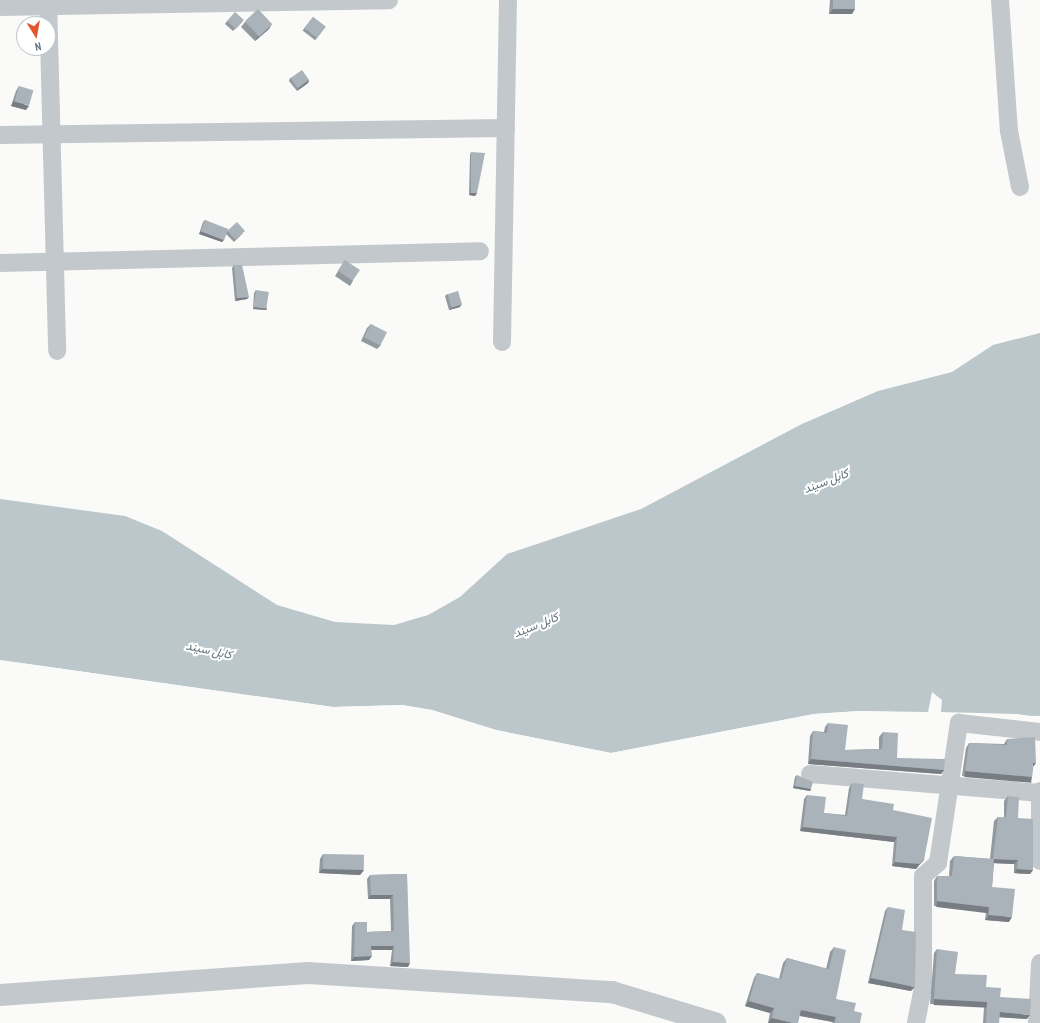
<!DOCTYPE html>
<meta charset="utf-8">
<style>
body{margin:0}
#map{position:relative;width:1040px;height:1023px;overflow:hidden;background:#fafaf8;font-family:"PT Sans Narrow",Vazirmatn,sans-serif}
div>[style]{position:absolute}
.water>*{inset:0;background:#bbc7cb}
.pier>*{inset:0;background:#fafaf8}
.minor>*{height:18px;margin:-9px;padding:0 9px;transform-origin:9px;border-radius:9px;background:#c3c8cc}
.tertiary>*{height:22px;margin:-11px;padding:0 11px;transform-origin:11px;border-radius:11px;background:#c3c8cc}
.wall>*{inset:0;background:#929a9f;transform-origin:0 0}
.shaded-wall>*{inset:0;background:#777d82;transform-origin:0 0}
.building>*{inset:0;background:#aab3b9;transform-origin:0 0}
span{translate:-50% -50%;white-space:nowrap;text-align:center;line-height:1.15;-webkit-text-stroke:4px #fff;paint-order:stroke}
.water-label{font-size:12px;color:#60757c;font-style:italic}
.north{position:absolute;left:16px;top:16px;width:40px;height:40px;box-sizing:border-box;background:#fff;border:1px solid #c1c8cd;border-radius:50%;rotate:169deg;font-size:11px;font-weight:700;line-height:16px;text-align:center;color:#657683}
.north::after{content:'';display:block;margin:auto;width:14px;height:18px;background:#e4572e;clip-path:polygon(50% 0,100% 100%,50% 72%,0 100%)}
</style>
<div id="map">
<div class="water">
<i style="clip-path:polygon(1040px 333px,1040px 716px,860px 711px,814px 714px,611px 753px,496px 730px,432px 710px,402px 705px,333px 707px,0 660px,0 499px,125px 516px,162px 531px,277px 605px,335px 622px,394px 625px,428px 615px,460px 597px,507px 554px,641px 509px,802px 424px,878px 391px,952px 372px,993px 345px)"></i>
</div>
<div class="pier">
<i style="clip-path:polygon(0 660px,333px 707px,402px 705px,432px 710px,496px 730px,611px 753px,814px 714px,860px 711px,928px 712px,932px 692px,942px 700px,941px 712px,1018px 714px,1040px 718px,860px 713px,814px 716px,610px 755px,495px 732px,432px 712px,402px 706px,332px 709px,184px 690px)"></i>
</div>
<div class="minor">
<i style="left:48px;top:0;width:351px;rotate:88.5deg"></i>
<i style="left:1000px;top:0;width:131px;rotate:86.1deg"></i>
<i style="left:1009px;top:131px;width:57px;rotate:78.9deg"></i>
<i style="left:0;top:7px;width:389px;rotate:-1deg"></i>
<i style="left:0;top:135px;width:506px;rotate:-0.79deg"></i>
<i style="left:0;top:263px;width:480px;rotate:-1.4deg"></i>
<i style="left:502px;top:342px;width:342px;rotate:-89deg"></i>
<i style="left:810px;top:774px;width:231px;rotate:4.7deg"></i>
<i style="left:1040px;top:791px;width:70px;rotate:90deg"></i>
<i style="left:916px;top:1023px;width:37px;rotate:-79deg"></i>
<i style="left:923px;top:987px;width:111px;rotate:-90deg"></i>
<i style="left:923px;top:876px;width:20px;rotate:-41deg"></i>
<i style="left:938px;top:863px;width:142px;rotate:-81.5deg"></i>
<i style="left:959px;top:723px;width:81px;rotate:6.3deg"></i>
<i style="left:1037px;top:1023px;width:60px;rotate:-87.1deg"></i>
</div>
<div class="tertiary">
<i style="left:0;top:995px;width:309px;rotate:-4.1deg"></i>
<i style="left:308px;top:973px;width:305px;rotate:3.6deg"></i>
<i style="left:612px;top:992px;width:108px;rotate:16.8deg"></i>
</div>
<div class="wall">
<i style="clip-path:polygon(830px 0,855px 0,852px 14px,829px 14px)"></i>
<i style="left:313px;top:17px;width:16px;height:17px;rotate:38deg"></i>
<i style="clip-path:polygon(227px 21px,242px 22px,233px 31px,225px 24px)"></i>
<i style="clip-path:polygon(245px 22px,269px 29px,255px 41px,241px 27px)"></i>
<i style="clip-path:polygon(290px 78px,309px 80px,308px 83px,297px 91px,289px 81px)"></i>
<i style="clip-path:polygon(19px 86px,26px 110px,11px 106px,16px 91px)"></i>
<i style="clip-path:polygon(471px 152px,477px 193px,475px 196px,469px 195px,470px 155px)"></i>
<i style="clip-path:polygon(205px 220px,227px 231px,243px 233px,234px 242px,226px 234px,222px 242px,199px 234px,203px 222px)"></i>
<i style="clip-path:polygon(345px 260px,353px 281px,350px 286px,335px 276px)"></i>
<i style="clip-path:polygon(234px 265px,247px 299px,235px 301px,232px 268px)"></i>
<i style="clip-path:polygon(256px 290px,267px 308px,266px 310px,253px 309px,254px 293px)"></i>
<i style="clip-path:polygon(447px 294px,460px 307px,449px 310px,445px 296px)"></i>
<i style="clip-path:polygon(371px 324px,381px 345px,377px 349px,361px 341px,367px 328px)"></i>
<i style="clip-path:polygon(828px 723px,845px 750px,879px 749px,879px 737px,883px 732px,897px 758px,944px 770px,941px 774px,808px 764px,810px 736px,813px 731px,824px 732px,825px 727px)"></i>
<i style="clip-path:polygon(1007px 739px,1033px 767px,1032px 777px,1029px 782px,962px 776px,966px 748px,969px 743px,1004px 744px)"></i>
<i style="clip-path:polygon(797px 775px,811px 789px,810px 791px,793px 788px,795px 777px)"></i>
<i style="clip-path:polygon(852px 783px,862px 799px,893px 810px,924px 860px,920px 864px,916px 869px,892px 866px,894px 842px,800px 831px,804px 799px,807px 795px,824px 813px,845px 815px,849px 788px)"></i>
<i style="clip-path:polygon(1008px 796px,1018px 818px,1033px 870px,1030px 874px,1014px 873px,1014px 864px,994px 863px,992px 887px,1009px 922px,985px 920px,986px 912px,934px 906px,934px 881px,937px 876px,949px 876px,950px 861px,954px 856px,990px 859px,994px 821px,998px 817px,1004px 817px,1004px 801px)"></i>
<i style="clip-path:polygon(323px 854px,364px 870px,360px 875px,319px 873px,320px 859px)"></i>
<i style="clip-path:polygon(407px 874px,408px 967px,390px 966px,392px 950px,371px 950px,369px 960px,351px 961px,352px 926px,355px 922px,367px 932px,391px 931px,390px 899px,368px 899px,367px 879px,370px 875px)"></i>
<i style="clip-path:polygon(888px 907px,902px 930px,911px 991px,868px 983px,885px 911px)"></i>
<i style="clip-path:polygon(834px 947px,836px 999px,854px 1011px,860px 1023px,832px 1023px,833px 1022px,799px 1016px,798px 1023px,768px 1023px,770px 1013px,745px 1006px,754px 978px,757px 973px,779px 979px,783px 963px,787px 958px,826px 969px,830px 952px)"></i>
<i style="clip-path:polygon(937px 949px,955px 974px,986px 987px,1027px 1019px,999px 1017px,999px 1023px,983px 1023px,984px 1007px,930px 1004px,934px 953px)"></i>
</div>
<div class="shaded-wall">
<i style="clip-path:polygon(833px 9px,855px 9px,852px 14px,829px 14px)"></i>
<i style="clip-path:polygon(272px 24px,269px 29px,255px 41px,258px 36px)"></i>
<i style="clip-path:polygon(309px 80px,308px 83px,297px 91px,298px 89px)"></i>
<i style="clip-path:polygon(14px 101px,29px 106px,26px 110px,11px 106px)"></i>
<i style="clip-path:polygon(471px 193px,477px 193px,475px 196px,469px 195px)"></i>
<i style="clip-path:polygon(201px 231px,224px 240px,222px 242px,199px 234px)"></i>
<i style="clip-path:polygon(249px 297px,247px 299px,235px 301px,237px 298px)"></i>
<i style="clip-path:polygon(462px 304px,460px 307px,449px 310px,451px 308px)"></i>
<i style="clip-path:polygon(255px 307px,267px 308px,266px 310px,253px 309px)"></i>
<i style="clip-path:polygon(811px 759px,944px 770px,941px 774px,808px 764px)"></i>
<i style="clip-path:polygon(1033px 763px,1036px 763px,1033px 767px)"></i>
<i style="left:965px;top:771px;width:67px;height:6px;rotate:5deg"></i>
<i style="clip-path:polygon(795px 786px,811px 789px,810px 791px,793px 788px)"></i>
<i style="clip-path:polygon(803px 827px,897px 837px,894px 842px,800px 831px)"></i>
<i style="clip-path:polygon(993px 859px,1018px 860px,1014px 864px,990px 863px)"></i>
<i style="clip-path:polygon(924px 860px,920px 864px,916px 869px,892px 866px,895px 862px)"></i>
<i style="clip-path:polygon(322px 869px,364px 870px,360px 875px,319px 873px)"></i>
<i style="clip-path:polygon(1017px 869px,1033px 870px,1030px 874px,1014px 873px)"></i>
<i style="clip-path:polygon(371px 895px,393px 895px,390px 899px,368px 899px)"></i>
<i style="left:937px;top:901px;width:52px;height:6px;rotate:7deg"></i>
<i style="clip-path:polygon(989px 915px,1012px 917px,1009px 922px,985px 920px)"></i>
<i style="clip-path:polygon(371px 946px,394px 946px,392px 950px,368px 950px)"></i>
<i style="clip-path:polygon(372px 956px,369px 960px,351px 961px,354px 957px)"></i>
<i style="clip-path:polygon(393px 962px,410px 963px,408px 967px,390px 966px)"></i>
<i style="clip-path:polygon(871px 978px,915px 987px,911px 991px,868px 983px)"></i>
<i style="left:934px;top:999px;width:53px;height:6px;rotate:3deg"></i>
<i style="clip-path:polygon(749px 1001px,774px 1008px,770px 1013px,745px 1006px)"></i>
<i style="clip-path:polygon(801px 1010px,836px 1017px,833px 1022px,797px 1015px)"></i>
<i style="clip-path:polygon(1000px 1012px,1030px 1015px,1027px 1019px,996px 1017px)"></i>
<i style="clip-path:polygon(772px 1018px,793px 1023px,768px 1023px)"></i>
</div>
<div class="building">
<i style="left:833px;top:0;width:22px;height:9px"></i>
<i style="left:258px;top:9px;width:21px;height:18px;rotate:47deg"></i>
<i style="left:235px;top:12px;width:12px;height:12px;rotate:42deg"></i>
<i style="left:313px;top:17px;width:16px;height:14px;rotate:38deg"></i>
<i style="left:302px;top:70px;width:12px;height:14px;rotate:55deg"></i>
<i style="left:19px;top:86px;width:15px;height:16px;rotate:16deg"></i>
<i style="clip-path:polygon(471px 152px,485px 153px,477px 193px,471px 193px)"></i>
<i style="left:205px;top:220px;width:25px;height:12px;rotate:21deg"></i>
<i style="left:237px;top:222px;width:12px;height:13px;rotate:48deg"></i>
<i style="left:345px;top:260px;width:18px;height:13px;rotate:34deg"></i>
<i style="clip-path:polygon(234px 265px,242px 265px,249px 297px,237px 298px)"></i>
<i style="left:256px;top:290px;width:13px;height:17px;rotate:9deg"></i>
<i style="left:458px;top:291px;width:14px;height:11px;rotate:73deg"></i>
<i style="left:371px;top:324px;width:18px;height:15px;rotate:27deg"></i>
<i style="clip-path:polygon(828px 723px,848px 725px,845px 750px,882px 749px,883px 732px,898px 733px,897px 758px,945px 759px,944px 770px,811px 759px,813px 731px,827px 733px)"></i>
<i style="clip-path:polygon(1035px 737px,1036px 763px,1033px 763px,1032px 777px,965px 771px,969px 743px,1007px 745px,1007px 739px)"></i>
<i style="clip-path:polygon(797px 775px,813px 782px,811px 789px,795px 786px)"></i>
<i style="clip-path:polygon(852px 783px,864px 784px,862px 799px,894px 804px,893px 810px,932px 818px,924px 860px,919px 864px,895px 862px,897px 837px,803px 827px,807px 795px,826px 797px,824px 813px,847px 816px)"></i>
<i style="clip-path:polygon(1008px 796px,1019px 797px,1018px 818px,1033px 819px,1033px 870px,1017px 869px,1018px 860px,993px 859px,998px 817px,1006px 817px)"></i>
<i style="left:323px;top:854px;width:41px;height:15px;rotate:1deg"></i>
<i style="clip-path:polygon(954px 856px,994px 859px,992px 887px,1015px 889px,1012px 917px,989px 915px,989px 907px,937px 901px,937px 876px,952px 876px)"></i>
<i style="clip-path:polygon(407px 874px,410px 963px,393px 962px,394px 946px,371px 946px,372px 956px,354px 957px,355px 922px,367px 922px,367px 932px,394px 931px,393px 895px,371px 895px,370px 875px)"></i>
<i style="clip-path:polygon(888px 907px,905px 910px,902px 930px,916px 932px,915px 987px,871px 978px)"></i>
<i style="clip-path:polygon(834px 947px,846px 950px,836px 999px,856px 1003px,854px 1011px,862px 1013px,860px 1023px,835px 1023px,836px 1017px,801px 1010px,798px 1023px,793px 1023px,772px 1018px,774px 1008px,749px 1001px,757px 973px,781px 979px,787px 958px,829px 969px)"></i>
<i style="clip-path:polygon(937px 949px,958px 952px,955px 974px,987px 975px,986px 987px,1001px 988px,1000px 997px,1031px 999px,1030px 1015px,1000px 1012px,999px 1023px,986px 1023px,987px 1002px,934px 999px)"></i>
</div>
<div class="water-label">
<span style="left:826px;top:481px;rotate:-21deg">کابل سيند</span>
<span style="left:536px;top:625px;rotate:-22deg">کابل سيند</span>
<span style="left:209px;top:650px;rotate:12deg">کابل سيند</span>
</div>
<div class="north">N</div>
</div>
